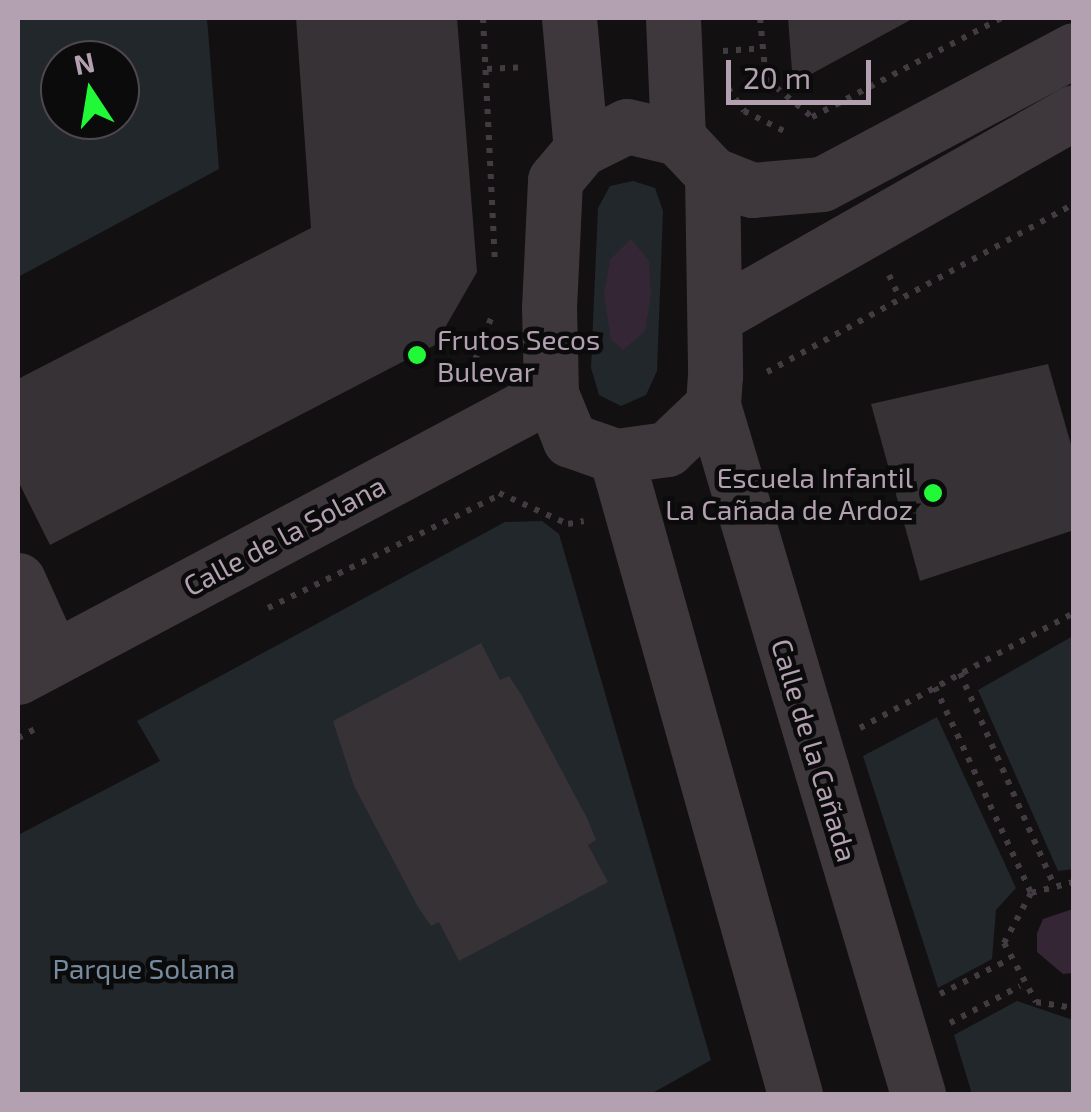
<!DOCTYPE html>
<meta charset="utf-8">
<style>
body{margin:0}
#map{position:relative;width:1091px;height:1112px;overflow:hidden;background:#121011;font-family:"Exo 2",sans-serif}
div>[style]{position:absolute}
.green>*{inset:0;background:#22272c}
.water>*{inset:0;background:#342635}
.building>*{inset:0;background:#373235}
.path>*{height:6px;margin-top:-3px;transform-origin:0;background:repeating-linear-gradient(90deg,#433b42 0 5px,transparent 0 13px)}
.minor>*{height:55px;margin:-27.5px;padding:0 27.5px;transform-origin:27.5px;border-radius:27.5px;background:#3e383c}
.dots>*{width:28px;height:28px;translate:-50% -50%;box-sizing:border-box;border:5px solid #0c0b0c;border-radius:50%}
span{translate:-50% -50%;white-space:nowrap;text-align:center;line-height:1.15;-webkit-text-stroke:9px #0c0b0c;paint-order:stroke}
.poi-label{font-size:28px;color:#b3a1b1}
.left{translate:0 -50%;text-align:left}
.right{translate:-100% -50%;text-align:right}
.street-label{font-size:28px;color:#b3a1b1}
.park-label{font-size:28px;color:#768b9f}
.frame{position:absolute;inset:0;border:20px solid #b3a1b1;pointer-events:none}
.north{position:absolute;left:40px;top:40px;width:100px;height:100px;box-sizing:border-box;background:#0c0b0c;border:2px solid #4f474e;border-radius:50%;rotate:348deg;font-size:28px;font-weight:700;line-height:40px;text-align:center;color:#b3a1b1}
.north::after{content:'';display:block;margin:auto;width:35px;height:45px;background:#21f938;clip-path:polygon(50% 0,100% 100%,50% 72%,0 100%)}
.scale{position:absolute;left:726px;top:60px;width:145px;height:45px;box-sizing:border-box;border:5px solid #b3a1b1;border-top:0;padding-left:12px;font-size:30px;line-height:35px;white-space:nowrap;color:#b3a1b1;-webkit-text-stroke:8px #0c0b0c;paint-order:stroke}
</style>
<div id="map">
<div class="green">
<i style="clip-path:polygon(evenodd,18px 18px,207px 18px,219px 169px,18px 277px,18px 18px,120px 60px,120px 120px,60px 120px,60px 60px,120px 60px)"></i>
<i style="clip-path:polygon(633px 181px,655px 188px,663px 211px,657px 371px,646px 395px,621px 406px,599px 395px,591px 368px,598px 208px,610px 186px)"></i>
<i style="clip-path:polygon(542px 521px,559px 534px,711px 1060px,651px 1094px,18px 1094px,18px 835px,160px 761px,137px 721px,505px 522px)"></i>
<i style="clip-path:polygon(1073px 636px,1073px 869px,1058px 871px,978px 690px)"></i>
<i style="clip-path:polygon(937px 717px,1016px 888px,996px 910px,992px 959px,938px 988px,863px 756px)"></i>
<i style="clip-path:polygon(1017px 1001px,1073px 1020px,1073px 1094px,972px 1094px,954px 1035px)"></i>
</div>
<div class="water">
<i style="clip-path:polygon(631px 239px,649px 261px,651px 296px,645px 331px,623px 350px,611px 340px,604px 294px,610px 260px)"></i>
<i style="clip-path:polygon(1073px 909px,1073px 973px,1063px 974px,1037px 952px,1037px 933px,1043px 919px)"></i>
</div>
<div class="building">
<i style="clip-path:polygon(296px 18px,457px 18px,477px 272px,435px 345px,50px 545px,18px 481px,18px 379px,311px 228px)"></i>
<i style="clip-path:polygon(788px 18px,914px 18px,793px 84px)"></i>
<i style="clip-path:polygon(1048px 364px,1074px 455px,1074px 530px,920px 581px,871px 404px)"></i>
<i style="clip-path:polygon(481px 643px,500px 680px,509px 676px,522px 696px,587px 818px,596px 840px,588px 845px,608px 882px,459px 961px,439px 922px,431px 926px,418px 907px,354px 786px,333px 721px)"></i>
</div>
<div class="path">
<i style="left:483px;top:18px;width:243px;rotate:87.2deg"></i>
<i style="left:760px;top:18px;width:61px;rotate:84.4deg"></i>
<i style="left:766px;top:79px;width:60px;rotate:39.6deg"></i>
<i style="left:812px;top:117px;width:213px;rotate:-27.6deg"></i>
<i style="left:723px;top:51px;width:39px;rotate:-4deg"></i>
<i style="left:487px;top:69px;width:34px;rotate:-3deg"></i>
<i style="left:728px;top:88px;width:28px;rotate:55deg"></i>
<i style="left:744px;top:111px;width:49px;rotate:26.6deg"></i>
<i style="left:889px;top:275px;width:26px;rotate:65deg"></i>
<i style="left:767px;top:372px;width:350px;rotate:-28.7deg"></i>
<i style="left:454px;top:384px;width:32px;rotate:-49deg"></i>
<i style="left:475px;top:360px;width:50px;rotate:-69deg"></i>
<i style="left:499px;top:493px;width:76px;rotate:24.2deg"></i>
<i style="left:568px;top:524px;width:16px;rotate:-11deg"></i>
<i style="left:268px;top:608px;width:258px;rotate:-26deg"></i>
<i style="left:960px;top:673px;width:230px;rotate:66.1deg"></i>
<i style="left:935px;top:687px;width:227px;rotate:65deg"></i>
<i style="left:860px;top:728px;width:243px;rotate:-28.3deg"></i>
<i style="left:18px;top:738px;width:19px;rotate:-28deg"></i>
<i style="left:1074px;top:882px;width:44px;rotate:165.7deg"></i>
<i style="left:1031px;top:893px;width:57px;rotate:118.4deg"></i>
<i style="left:1004px;top:943px;width:67px;rotate:61.5deg"></i>
<i style="left:1036px;top:1002px;width:38px;rotate:9deg"></i>
<i style="left:940px;top:994px;width:74px;rotate:-26.6deg"></i>
<i style="left:950px;top:1023px;width:79px;rotate:-27.9deg"></i>
</div>
<div class="minor">
<i style="left:569px;top:18px;width:132px;rotate:84.8deg"></i>
<i style="left:673px;top:18px;width:120px;rotate:87.6deg"></i>
<i style="left:627px;top:126px;width:52px;rotate:13.2deg"></i>
<i style="left:678px;top:138px;width:50px;rotate:46.6deg"></i>
<i style="left:712px;top:174px;width:201px;rotate:89.1deg"></i>
<i style="left:715px;top:375px;width:30px;rotate:94deg"></i>
<i style="left:713px;top:405px;width:64px;rotate:136.3deg"></i>
<i style="left:667px;top:449px;width:51px;rotate:172.2deg"></i>
<i style="left:616px;top:456px;width:49px;rotate:-160.8deg"></i>
<i style="left:570px;top:440px;width:50px;rotate:-112.4deg"></i>
<i style="left:551px;top:394px;width:86px;rotate:-91.3deg"></i>
<i style="left:549px;top:308px;width:128px;rotate:-87.3deg"></i>
<i style="left:555px;top:180px;width:40px;rotate:-50deg"></i>
<i style="left:581px;top:149px;width:51px;rotate:-26.6deg"></i>
<i style="left:712px;top:174px;width:43px;rotate:21.8deg"></i>
<i style="left:752px;top:190px;width:70px;rotate:-4.9deg"></i>
<i style="left:822px;top:184px;width:285px;rotate:-28deg"></i>
<i style="left:717px;top:315px;width:411px;rotate:-29.6deg"></i>
<i style="left:713px;top:405px;width:719px;rotate:73.43deg"></i>
<i style="left:616px;top:456px;width:663px;rotate:74.33deg"></i>
<i style="left:18px;top:580px;width:85px;rotate:65.8deg"></i>
<i style="left:18px;top:677px;width:603px;rotate:-27.97deg"></i>
</div>
<div class="dots">
<i style="left:417px;top:355px;background:#21f938"></i>
<i style="left:933px;top:493px;background:#21f938"></i>
</div>
<div class="poi-label">
<span class="left" style="left:437px;top:355px">Frutos Secos<br>Bulevar</span>
<span class="right" style="left:913px;top:493px">Escuela Infantil<br>La Cañada de Ardoz</span>
</div>
<div class="street-label">
<span style="left:284px;top:535px;rotate:-28deg">Calle de la Solana</span>
<span style="left:815px;top:750px;rotate:73deg">Calle de la Cañada</span>
</div>
<div class="park-label">
<span style="left:144px;top:968px">Parque Solana</span>
</div>
<div class="frame"></div>
<div class="north">N</div>
<div class="scale">20 m</div>
</div>
